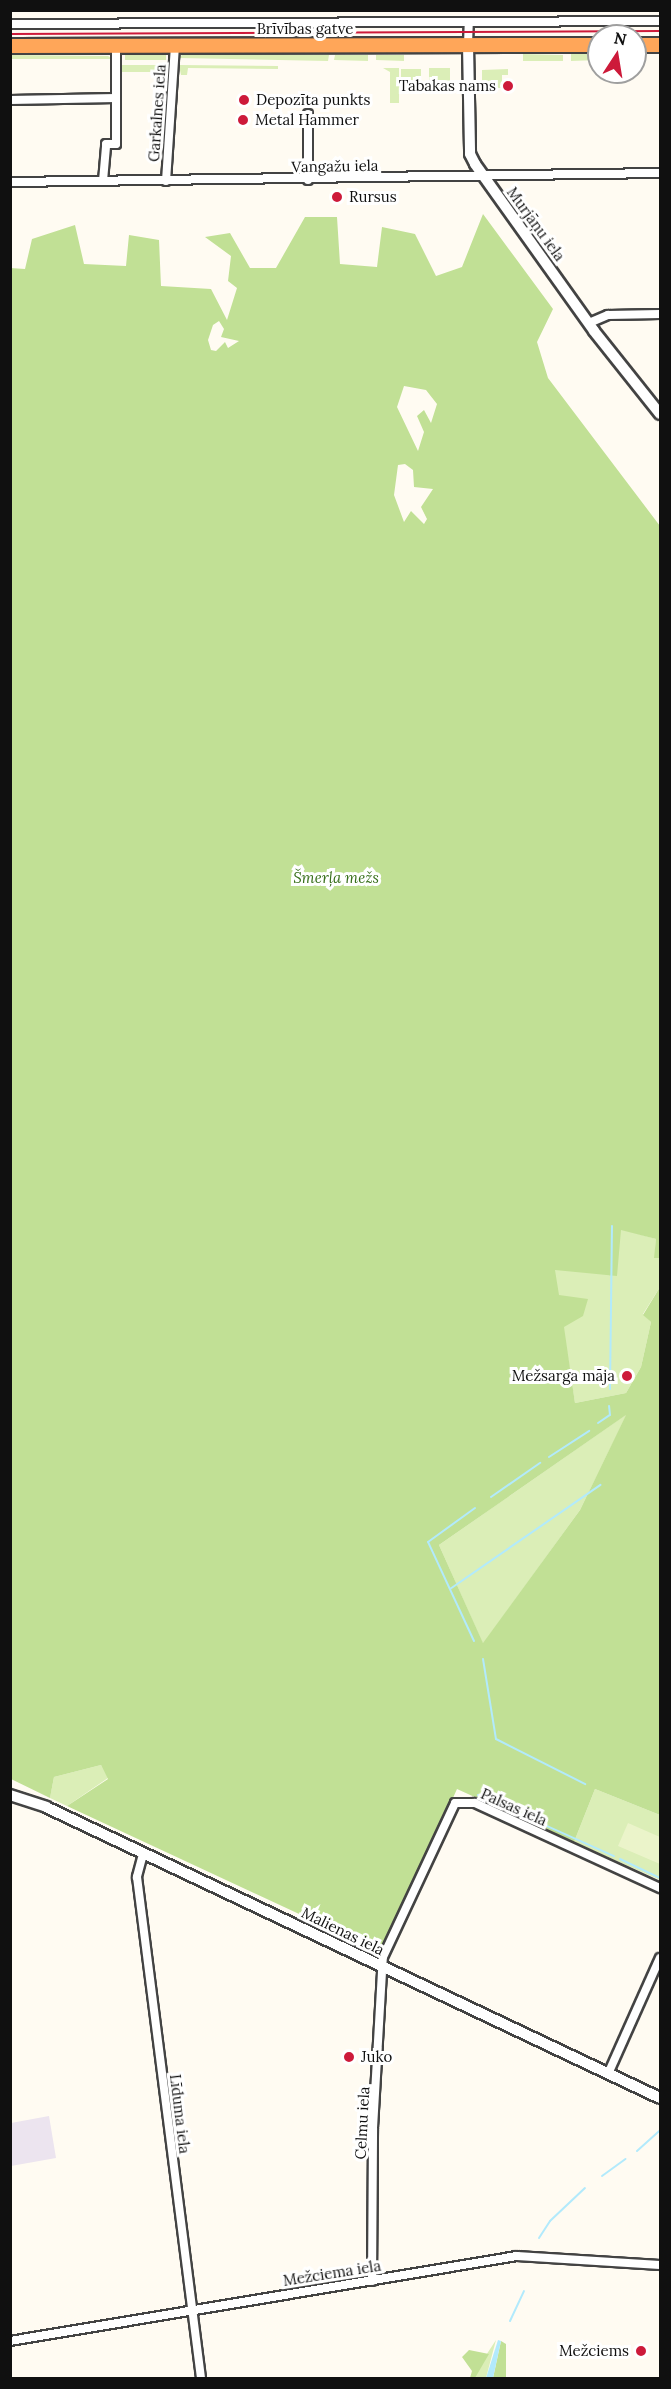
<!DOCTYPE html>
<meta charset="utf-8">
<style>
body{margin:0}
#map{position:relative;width:671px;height:2389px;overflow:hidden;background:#fffbf2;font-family:Lora,serif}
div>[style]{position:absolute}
.industrial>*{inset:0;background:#ece4ef}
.green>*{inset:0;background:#dbeeb7;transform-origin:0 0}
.forest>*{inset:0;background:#c1e095}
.pitch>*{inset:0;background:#ebf4ca}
.water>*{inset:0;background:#b2eafc}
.stream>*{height:2px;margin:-1px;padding:0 1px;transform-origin:1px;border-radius:1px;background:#b2eafc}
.roads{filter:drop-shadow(2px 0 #434343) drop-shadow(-2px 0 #434343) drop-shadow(0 2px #434343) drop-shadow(0 -2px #434343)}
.minor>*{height:8px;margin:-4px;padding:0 4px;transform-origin:4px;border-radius:4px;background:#fff}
.tertiary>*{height:10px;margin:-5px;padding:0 5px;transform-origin:5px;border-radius:5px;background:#fff}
.trunk>*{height:14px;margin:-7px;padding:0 7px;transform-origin:7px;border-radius:7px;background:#ffa659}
.tram>*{height:1.5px;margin:-0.75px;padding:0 0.75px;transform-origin:0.75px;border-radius:0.75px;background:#cd1a3a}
.dots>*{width:16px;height:16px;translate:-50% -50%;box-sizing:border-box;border:3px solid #fff;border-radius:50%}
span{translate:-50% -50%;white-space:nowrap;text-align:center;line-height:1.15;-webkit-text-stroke:6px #fff;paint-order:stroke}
.street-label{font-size:15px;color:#101010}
.poi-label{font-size:15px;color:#101010}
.right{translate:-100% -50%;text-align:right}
.left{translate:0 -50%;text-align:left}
.park-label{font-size:15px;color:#366e19;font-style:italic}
.frame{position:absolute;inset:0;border:12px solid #101010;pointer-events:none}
.north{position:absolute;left:587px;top:24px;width:60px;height:60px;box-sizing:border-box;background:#fff;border:2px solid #9f9f9f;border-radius:50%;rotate:12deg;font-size:16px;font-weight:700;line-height:24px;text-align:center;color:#101010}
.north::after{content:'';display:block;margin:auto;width:21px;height:27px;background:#cd1a3a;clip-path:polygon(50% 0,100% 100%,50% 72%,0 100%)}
</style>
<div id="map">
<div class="industrial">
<i style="clip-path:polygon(49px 2116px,56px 2158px,11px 2166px,11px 2123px)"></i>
</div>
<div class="green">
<i style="clip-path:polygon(183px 54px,329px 55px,328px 61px,179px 58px)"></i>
<i style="clip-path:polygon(523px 54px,563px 55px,563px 61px,523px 61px)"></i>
<i style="clip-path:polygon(571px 54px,599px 54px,599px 60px,571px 61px)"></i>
<i style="clip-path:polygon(10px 55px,108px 56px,113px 59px,11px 59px)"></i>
<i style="left:125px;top:55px;width:41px;height:5px"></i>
<i style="clip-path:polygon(335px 55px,368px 55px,368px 61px,334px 60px)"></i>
<i style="clip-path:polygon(376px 55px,404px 55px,404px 61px,376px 60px)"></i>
<i style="left:121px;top:65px;width:47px;height:7px"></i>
<i style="clip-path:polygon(179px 65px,278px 66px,278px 69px,188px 68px,187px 75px,181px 75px)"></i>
<i style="clip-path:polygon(383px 68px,399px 68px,399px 103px,390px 103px,390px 72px)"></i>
<i style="left:429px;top:68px;width:21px;height:15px"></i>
<i style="left:401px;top:69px;width:20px;height:13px"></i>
<i style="clip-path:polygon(508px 69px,508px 75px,502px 75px,502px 88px,487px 88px,487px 84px,482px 84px,482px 70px)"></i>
<i style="clip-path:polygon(518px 1199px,656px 1239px,655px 1258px,660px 1258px,660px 1287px,643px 1314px,651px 1322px,641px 1367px,626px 1393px,575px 1403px,563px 1327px)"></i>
<i style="clip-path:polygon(627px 1414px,580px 1510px,483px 1644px,439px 1545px)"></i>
<i style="clip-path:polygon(101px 1765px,108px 1778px,67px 1806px,50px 1798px,54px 1777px)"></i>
<i style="clip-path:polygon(595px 1789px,660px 1815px,660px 1880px,574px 1842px)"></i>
<i style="clip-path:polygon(496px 2340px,486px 2378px,475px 2378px,477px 2369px)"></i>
</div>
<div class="forest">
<i style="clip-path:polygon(evenodd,483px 214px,553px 309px,537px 342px,548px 378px,660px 526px,660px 1258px,654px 1258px,656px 1239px,621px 1230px,617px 1276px,555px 1270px,559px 1295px,588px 1299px,583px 1316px,564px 1327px,575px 1403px,626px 1393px,641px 1367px,651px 1322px,643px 1315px,660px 1287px,660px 1815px,595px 1789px,574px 1842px,457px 1789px,383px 1953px,67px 1806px,108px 1779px,101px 1765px,54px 1777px,50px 1798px,11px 1779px,10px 268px,25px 269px,32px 239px,75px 225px,84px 264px,126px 266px,129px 235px,159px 240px,161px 286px,211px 289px,227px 320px,237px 288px,228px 281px,231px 256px,205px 237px,230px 233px,250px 268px,276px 268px,305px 217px,337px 217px,340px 264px,377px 267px,382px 227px,415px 234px,436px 276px,462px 267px,483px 214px,219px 321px,224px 329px,221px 337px,239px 341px,228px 348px,225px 342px,216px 351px,211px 350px,208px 340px,213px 325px,219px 321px,483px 214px,404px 386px,426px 390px,437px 404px,431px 423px,424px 410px,417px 416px,424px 432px,418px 451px,397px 407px,404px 386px,483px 214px,405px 464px,413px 470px,414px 487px,433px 489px,421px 507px,427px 519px,424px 524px,411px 511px,404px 522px,394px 495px,398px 465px,405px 464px,483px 214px,626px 1415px,580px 1510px,483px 1643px,439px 1545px,626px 1415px)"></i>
<i style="clip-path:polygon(501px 2341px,506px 2344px,506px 2378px,493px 2378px)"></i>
<i style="clip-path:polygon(469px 2350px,489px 2354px,475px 2378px,470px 2378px,472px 2371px,462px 2357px)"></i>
</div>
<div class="pitch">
<i style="clip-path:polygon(628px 1823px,660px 1837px,660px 1864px,618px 1846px)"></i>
</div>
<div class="water">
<i style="clip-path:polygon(498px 2340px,501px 2341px,493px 2378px,486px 2378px)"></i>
</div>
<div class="stream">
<i style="left:610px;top:1389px;width:163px;rotate:-89.3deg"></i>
<i style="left:598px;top:1423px;width:14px;rotate:-34deg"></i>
<i style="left:610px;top:1415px;width:9px;rotate:-96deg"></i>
<i style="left:549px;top:1457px;width:48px;rotate:-33deg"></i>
<i style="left:491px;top:1497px;width:60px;rotate:-34.8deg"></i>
<i style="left:450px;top:1589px;width:183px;rotate:-34.7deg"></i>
<i style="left:474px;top:1641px;width:109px;rotate:-114.9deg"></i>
<i style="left:428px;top:1542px;width:58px;rotate:-35.9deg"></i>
<i style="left:483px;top:1659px;width:81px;rotate:80.8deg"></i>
<i style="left:496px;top:1739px;width:100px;rotate:26.8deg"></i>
<i style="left:478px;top:1795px;width:149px;rotate:24.2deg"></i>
<i style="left:620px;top:1859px;width:44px;rotate:25.4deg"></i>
<i style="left:637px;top:2151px;width:31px;rotate:-42deg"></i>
<i style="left:602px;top:2176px;width:29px;rotate:-36deg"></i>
<i style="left:539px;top:2238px;width:20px;rotate:-57deg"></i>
<i style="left:550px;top:2221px;width:48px;rotate:-43.3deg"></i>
<i style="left:510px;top:2321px;width:33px;rotate:-65deg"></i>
</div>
<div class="roads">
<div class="minor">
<i style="left:10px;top:24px;width:650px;rotate:-0.26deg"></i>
<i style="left:468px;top:45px;width:23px;rotate:-88deg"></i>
<i style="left:10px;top:100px;width:106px;rotate:-1.1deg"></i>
<i style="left:308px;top:180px;width:66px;rotate:-90deg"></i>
<i style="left:103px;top:181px;width:37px;rotate:-85deg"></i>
<i style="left:106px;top:144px;width:10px"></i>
<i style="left:116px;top:144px;width:99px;rotate:-90deg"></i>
<i style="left:166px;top:181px;width:135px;rotate:-86.2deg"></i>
<i style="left:10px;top:182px;width:650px;rotate:-0.79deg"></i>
<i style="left:589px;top:323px;width:21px;rotate:-23deg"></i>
<i style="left:608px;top:315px;width:52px;rotate:-1.1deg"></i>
<i style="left:143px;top:1854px;width:24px;rotate:105deg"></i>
<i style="left:137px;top:1877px;width:505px;rotate:82.72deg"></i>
<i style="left:608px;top:2074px;width:127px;rotate:-65.9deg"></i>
<i style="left:372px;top:2281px;width:153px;rotate:-89.6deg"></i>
<i style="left:373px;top:2128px;width:171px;rotate:-86.7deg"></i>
<i style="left:383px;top:1957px;width:170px;rotate:-64.9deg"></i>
<i style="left:455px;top:1803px;width:20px"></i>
<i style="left:475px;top:1803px;width:204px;rotate:24.7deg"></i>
<i style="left:10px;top:2341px;width:514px;rotate:-9.52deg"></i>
<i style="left:517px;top:2256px;width:143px;rotate:3.6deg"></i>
</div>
<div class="tertiary">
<i style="left:468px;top:45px;width:109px;rotate:88.9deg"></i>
<i style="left:470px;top:154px;width:11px;rotate:63deg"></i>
<i style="left:475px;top:164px;width:205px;rotate:54.5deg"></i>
<i style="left:594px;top:331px;width:106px;rotate:51.5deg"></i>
<i style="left:10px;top:1795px;width:38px;rotate:18deg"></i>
<i style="left:46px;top:1807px;width:679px;rotate:25.36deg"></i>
</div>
<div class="trunk">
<i style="left:635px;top:45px;width:25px"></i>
<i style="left:10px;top:46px;width:589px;rotate:-0.1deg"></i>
</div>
</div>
<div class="tram">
<i style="left:10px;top:34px;width:650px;rotate:-0.26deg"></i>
</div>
<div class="dots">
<i style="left:508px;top:86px;background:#cd1a3a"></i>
<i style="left:244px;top:100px;background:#cd1a3a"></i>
<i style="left:243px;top:120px;background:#cd1a3a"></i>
<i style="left:337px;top:197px;background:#cd1a3a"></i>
<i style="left:627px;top:1376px;background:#cd1a3a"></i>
<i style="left:349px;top:2057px;background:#cd1a3a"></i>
<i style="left:641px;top:2351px;background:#cd1a3a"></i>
</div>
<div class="street-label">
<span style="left:305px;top:29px">Brīvības gatve</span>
<span style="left:157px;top:113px;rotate:-86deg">Garkalnes iela</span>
<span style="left:335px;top:166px;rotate:-1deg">Vangažu iela</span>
<span style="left:536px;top:224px;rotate:54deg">Murjāņu iela</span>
<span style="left:514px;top:1807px;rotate:24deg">Palsas iela</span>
<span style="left:343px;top:1931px;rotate:26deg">Malienas iela</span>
<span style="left:180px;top:2114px;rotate:83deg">Līduma iela</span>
<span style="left:362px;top:2123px;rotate:-87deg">Celmu iela</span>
<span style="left:332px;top:2273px;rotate:-9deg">Mežciema iela</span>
</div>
<div class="poi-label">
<span class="right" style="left:496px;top:86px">Tabakas nams</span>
<span class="left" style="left:256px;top:100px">Depozīta punkts</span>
<span class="left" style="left:255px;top:120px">Metal Hammer</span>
<span class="left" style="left:349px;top:197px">Rursus</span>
<span class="right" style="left:615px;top:1376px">Mežsarga māja</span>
<span class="left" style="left:361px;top:2057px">Juko</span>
<span class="right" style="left:629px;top:2351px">Mežciems</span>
</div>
<div class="park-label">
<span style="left:336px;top:878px">Šmerļa mežs</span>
</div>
<div class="frame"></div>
<div class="north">N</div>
</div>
